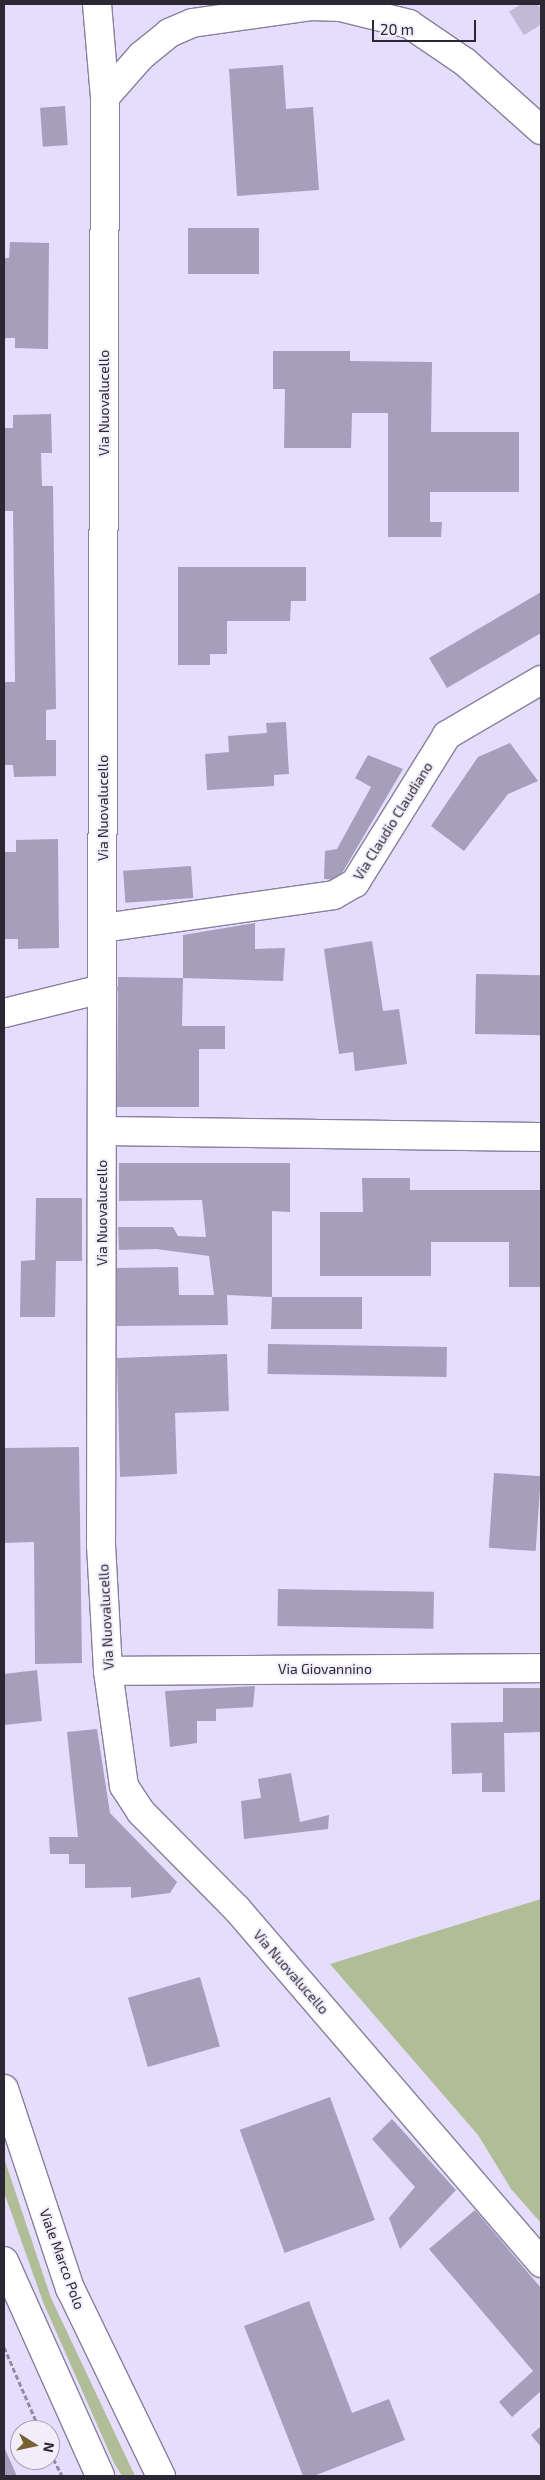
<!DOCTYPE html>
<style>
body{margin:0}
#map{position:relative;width:545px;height:2480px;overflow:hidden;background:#e6ddfd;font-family:"Exo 2",sans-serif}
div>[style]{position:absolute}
.green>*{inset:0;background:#b0be98}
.building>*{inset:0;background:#a79ebc;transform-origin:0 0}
.motorway-tunnel>*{height:28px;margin-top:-14px;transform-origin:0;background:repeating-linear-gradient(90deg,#c1b9d5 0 28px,transparent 0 42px)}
.path>*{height:3px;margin-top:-1.5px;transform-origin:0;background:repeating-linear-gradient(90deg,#928ba2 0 5px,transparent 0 7.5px)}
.roads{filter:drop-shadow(1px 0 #88809d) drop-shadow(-1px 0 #88809d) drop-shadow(0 1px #88809d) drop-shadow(0 -1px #88809d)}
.minor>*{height:28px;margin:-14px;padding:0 14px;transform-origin:14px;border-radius:14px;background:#fff}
.secondary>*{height:28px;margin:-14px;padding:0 14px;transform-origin:14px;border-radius:14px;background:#fff}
.primary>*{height:28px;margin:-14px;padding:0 14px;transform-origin:14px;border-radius:14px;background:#fff}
.motorway>*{height:28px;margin:-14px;padding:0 14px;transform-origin:14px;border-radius:14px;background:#fff}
span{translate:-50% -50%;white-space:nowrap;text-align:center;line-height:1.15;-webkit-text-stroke:4px #f1edfa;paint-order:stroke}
.street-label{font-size:14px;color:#2b2733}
.frame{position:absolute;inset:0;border:5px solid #2b2733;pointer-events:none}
.north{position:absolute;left:10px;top:2420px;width:50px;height:50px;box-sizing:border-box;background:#f1edfa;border:1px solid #a29eaa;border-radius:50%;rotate:100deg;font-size:14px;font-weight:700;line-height:20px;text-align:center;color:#2b2733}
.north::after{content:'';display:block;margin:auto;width:18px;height:22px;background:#776131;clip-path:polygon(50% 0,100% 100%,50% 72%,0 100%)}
.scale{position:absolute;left:372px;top:20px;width:104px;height:22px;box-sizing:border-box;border:2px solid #2b2733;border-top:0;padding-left:6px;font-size:15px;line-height:18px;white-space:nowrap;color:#2b2733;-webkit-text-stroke:4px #f1edfa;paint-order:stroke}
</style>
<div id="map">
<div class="green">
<i style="clip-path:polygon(541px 1899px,541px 2223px,511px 2189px,478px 2135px,330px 1964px)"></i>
<i style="clip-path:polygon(4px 2158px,51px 2298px,135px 2476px,122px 2476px,114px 2463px,43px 2302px,4px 2192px)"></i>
</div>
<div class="building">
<i style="clip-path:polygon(283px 65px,286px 109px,313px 107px,319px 190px,237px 196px,229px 69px)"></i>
<i style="left:65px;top:106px;width:39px;height:25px;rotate:86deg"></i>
<i style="left:188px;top:228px;width:71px;height:46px"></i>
<i style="clip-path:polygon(10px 242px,49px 243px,48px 349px,15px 348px,15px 338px,4px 338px,4px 258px,9px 258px)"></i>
<i style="clip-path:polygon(273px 351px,350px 351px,350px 361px,432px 362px,431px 432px,519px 432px,519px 492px,430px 492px,430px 522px,442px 522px,441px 537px,388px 537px,388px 413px,352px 413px,351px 448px,284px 448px,285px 389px,273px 389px)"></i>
<i style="clip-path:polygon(51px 414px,52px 453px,41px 453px,42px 486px,53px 486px,56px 709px,46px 710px,46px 740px,56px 740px,56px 776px,14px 777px,13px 765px,4px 765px,4px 682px,15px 682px,13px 511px,4px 511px,4px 428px,13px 428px,13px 415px)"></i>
<i style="clip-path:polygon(178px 567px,306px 567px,306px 601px,291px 601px,290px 621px,227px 621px,227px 654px,210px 654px,210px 665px,178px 665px)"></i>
<i style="clip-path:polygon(541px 592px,541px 633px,447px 688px,429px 658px)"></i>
<i style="clip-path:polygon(286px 722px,289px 774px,274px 775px,274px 786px,207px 790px,205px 754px,229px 752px,228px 736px,267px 733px,266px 723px)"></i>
<i style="clip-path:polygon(510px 743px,538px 781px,508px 794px,464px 851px,431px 826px,478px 757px)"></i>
<i style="clip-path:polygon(368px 755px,403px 769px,338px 880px,324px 879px,325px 851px,337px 849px,371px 787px,355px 778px)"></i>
<i style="clip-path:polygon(58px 839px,59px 948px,18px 949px,18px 939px,4px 939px,4px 852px,16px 852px,16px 840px)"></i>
<i style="left:191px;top:866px;width:32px;height:68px;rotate:86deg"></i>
<i style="clip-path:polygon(255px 923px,255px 949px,285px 948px,283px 981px,183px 978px,183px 935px)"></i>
<i style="clip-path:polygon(372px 941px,383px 1011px,399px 1009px,407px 1064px,355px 1071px,353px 1052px,339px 1054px,324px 949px)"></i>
<i style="left:476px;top:974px;width:65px;height:60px;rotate:1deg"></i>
<i style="clip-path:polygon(118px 977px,183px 978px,182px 1026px,225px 1026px,225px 1049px,199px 1049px,199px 1107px,117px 1107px)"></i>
<i style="clip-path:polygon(119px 1163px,290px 1163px,290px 1212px,272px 1211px,272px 1297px,362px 1297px,362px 1329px,271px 1329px,272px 1297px,227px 1295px,228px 1325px,117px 1326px,117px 1268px,178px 1267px,179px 1295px,214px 1295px,209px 1256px,156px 1249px,119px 1250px,118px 1227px,173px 1227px,178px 1236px,206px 1237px,202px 1200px,119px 1201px)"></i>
<i style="clip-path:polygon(362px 1178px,410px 1178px,410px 1190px,541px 1190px,541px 1287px,509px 1287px,509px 1242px,431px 1242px,431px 1276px,320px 1276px,320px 1212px,363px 1212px)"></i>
<i style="clip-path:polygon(36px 1198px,82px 1198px,82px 1261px,56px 1261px,55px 1317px,20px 1317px,21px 1261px,35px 1260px)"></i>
<i style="left:268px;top:1344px;width:179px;height:30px;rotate:1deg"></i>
<i style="clip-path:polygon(227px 1354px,229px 1411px,175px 1413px,177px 1474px,120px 1477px,117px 1358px)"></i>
<i style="clip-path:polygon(79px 1447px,82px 1663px,35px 1664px,34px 1542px,4px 1543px,4px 1448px)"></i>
<i style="left:494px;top:1473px;width:47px;height:75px;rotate:4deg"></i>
<i style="left:278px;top:1589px;width:156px;height:37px;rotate:1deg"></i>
<i style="clip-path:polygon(37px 1670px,42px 1721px,4px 1725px,4px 1674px)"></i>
<i style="clip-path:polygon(255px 1686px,253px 1707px,216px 1709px,216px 1721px,197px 1721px,197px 1743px,170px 1747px,165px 1691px)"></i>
<i style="clip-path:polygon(503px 1688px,541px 1688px,541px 1732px,504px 1733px,505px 1792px,482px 1792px,482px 1773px,452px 1774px,451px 1723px,503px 1722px)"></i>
<i style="clip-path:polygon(97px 1729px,110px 1813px,177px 1882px,170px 1893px,131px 1898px,131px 1887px,85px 1888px,85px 1864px,69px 1864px,69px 1854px,50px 1854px,49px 1837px,78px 1837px,67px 1732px)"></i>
<i style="clip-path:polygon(291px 1773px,300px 1822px,329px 1815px,328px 1829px,244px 1839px,241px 1801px,261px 1798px,258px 1779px)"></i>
<i style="left:200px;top:1977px;width:72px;height:75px;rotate:74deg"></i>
<i style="left:330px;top:2097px;width:131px;height:96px;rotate:70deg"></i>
<i style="clip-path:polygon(392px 2119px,456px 2190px,400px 2249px,389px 2218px,415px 2187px,372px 2139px)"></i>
<i style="clip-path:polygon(475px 2210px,541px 2288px,541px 2391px,512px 2417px,499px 2402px,533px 2371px,429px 2249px)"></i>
<i style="clip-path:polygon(309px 2301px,352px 2413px,389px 2399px,405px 2440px,314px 2476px,303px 2476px,244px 2326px)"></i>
<i style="clip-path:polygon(541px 2426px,541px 2447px,531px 2435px)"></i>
<i style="clip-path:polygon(4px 2447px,17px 2476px,4px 2476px)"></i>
</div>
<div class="motorway-tunnel">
<i style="left:521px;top:4px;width:38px;rotate:58deg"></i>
</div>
<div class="path">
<i style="left:4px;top:2347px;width:90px;rotate:66.6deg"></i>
<i style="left:50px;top:2452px;width:27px;rotate:63deg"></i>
</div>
<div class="roads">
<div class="minor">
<i style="left:97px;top:4px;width:93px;rotate:85.1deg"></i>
<i style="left:103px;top:928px;width:233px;rotate:-8.1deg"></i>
<i style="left:334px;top:895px;width:24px;rotate:-30deg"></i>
<i style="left:355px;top:883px;width:174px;rotate:-58.1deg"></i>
<i style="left:447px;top:735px;width:109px;rotate:-30.3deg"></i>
<i style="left:102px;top:1131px;width:439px;rotate:0.8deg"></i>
<i style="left:108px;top:1671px;width:433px;rotate:-0.4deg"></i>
</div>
<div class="secondary">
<i style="left:102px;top:989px;width:556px;rotate:90.1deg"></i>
<i style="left:101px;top:1545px;width:126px;rotate:86.8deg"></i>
<i style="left:108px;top:1671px;width:116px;rotate:82.1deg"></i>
<i style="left:124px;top:1786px;width:31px;rotate:57deg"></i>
<i style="left:141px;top:1812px;width:136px;rotate:45.3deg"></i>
<i style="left:237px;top:1909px;width:467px;rotate:49.3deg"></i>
</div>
<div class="primary">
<i style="left:4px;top:1013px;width:101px;rotate:-13.8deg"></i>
<i style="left:102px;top:989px;width:892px;rotate:-89.81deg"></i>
<i style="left:4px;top:2089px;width:210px;rotate:71.7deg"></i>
<i style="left:70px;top:2288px;width:209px;rotate:64.2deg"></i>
<i style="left:4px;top:2261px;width:235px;rotate:65.9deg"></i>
</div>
<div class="motorway">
<i style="left:105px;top:97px;width:55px;rotate:-48.7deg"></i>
<i style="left:141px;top:56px;width:36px;rotate:-39deg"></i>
<i style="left:169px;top:33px;width:25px;rotate:-23deg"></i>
<i style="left:192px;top:23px;width:120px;rotate:-8.1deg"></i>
<i style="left:311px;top:6px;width:29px;rotate:2deg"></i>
<i style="left:340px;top:7px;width:71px;rotate:13.8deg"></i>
<i style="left:409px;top:24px;width:68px;rotate:34.2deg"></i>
<i style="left:465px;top:62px;width:102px;rotate:41.8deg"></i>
</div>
</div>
<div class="street-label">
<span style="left:104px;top:403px;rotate:-90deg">Via Nuovalucello</span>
<span style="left:103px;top:808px;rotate:-90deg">Via Nuovalucello</span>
<span style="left:393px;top:821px;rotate:-58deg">Via Claudio Claudiano</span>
<span style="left:102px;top:1213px;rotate:-90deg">Via Nuovalucello</span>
<span style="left:106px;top:1617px;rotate:-93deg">Via Nuovalucello</span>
<span style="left:325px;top:1669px">Via Giovannino</span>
<span style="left:291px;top:1972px;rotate:49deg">Via Nuovalucello</span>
<span style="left:62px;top:2259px;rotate:70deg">Viale Marco Polo</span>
</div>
<div class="frame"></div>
<div class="north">N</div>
<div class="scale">20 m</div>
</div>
